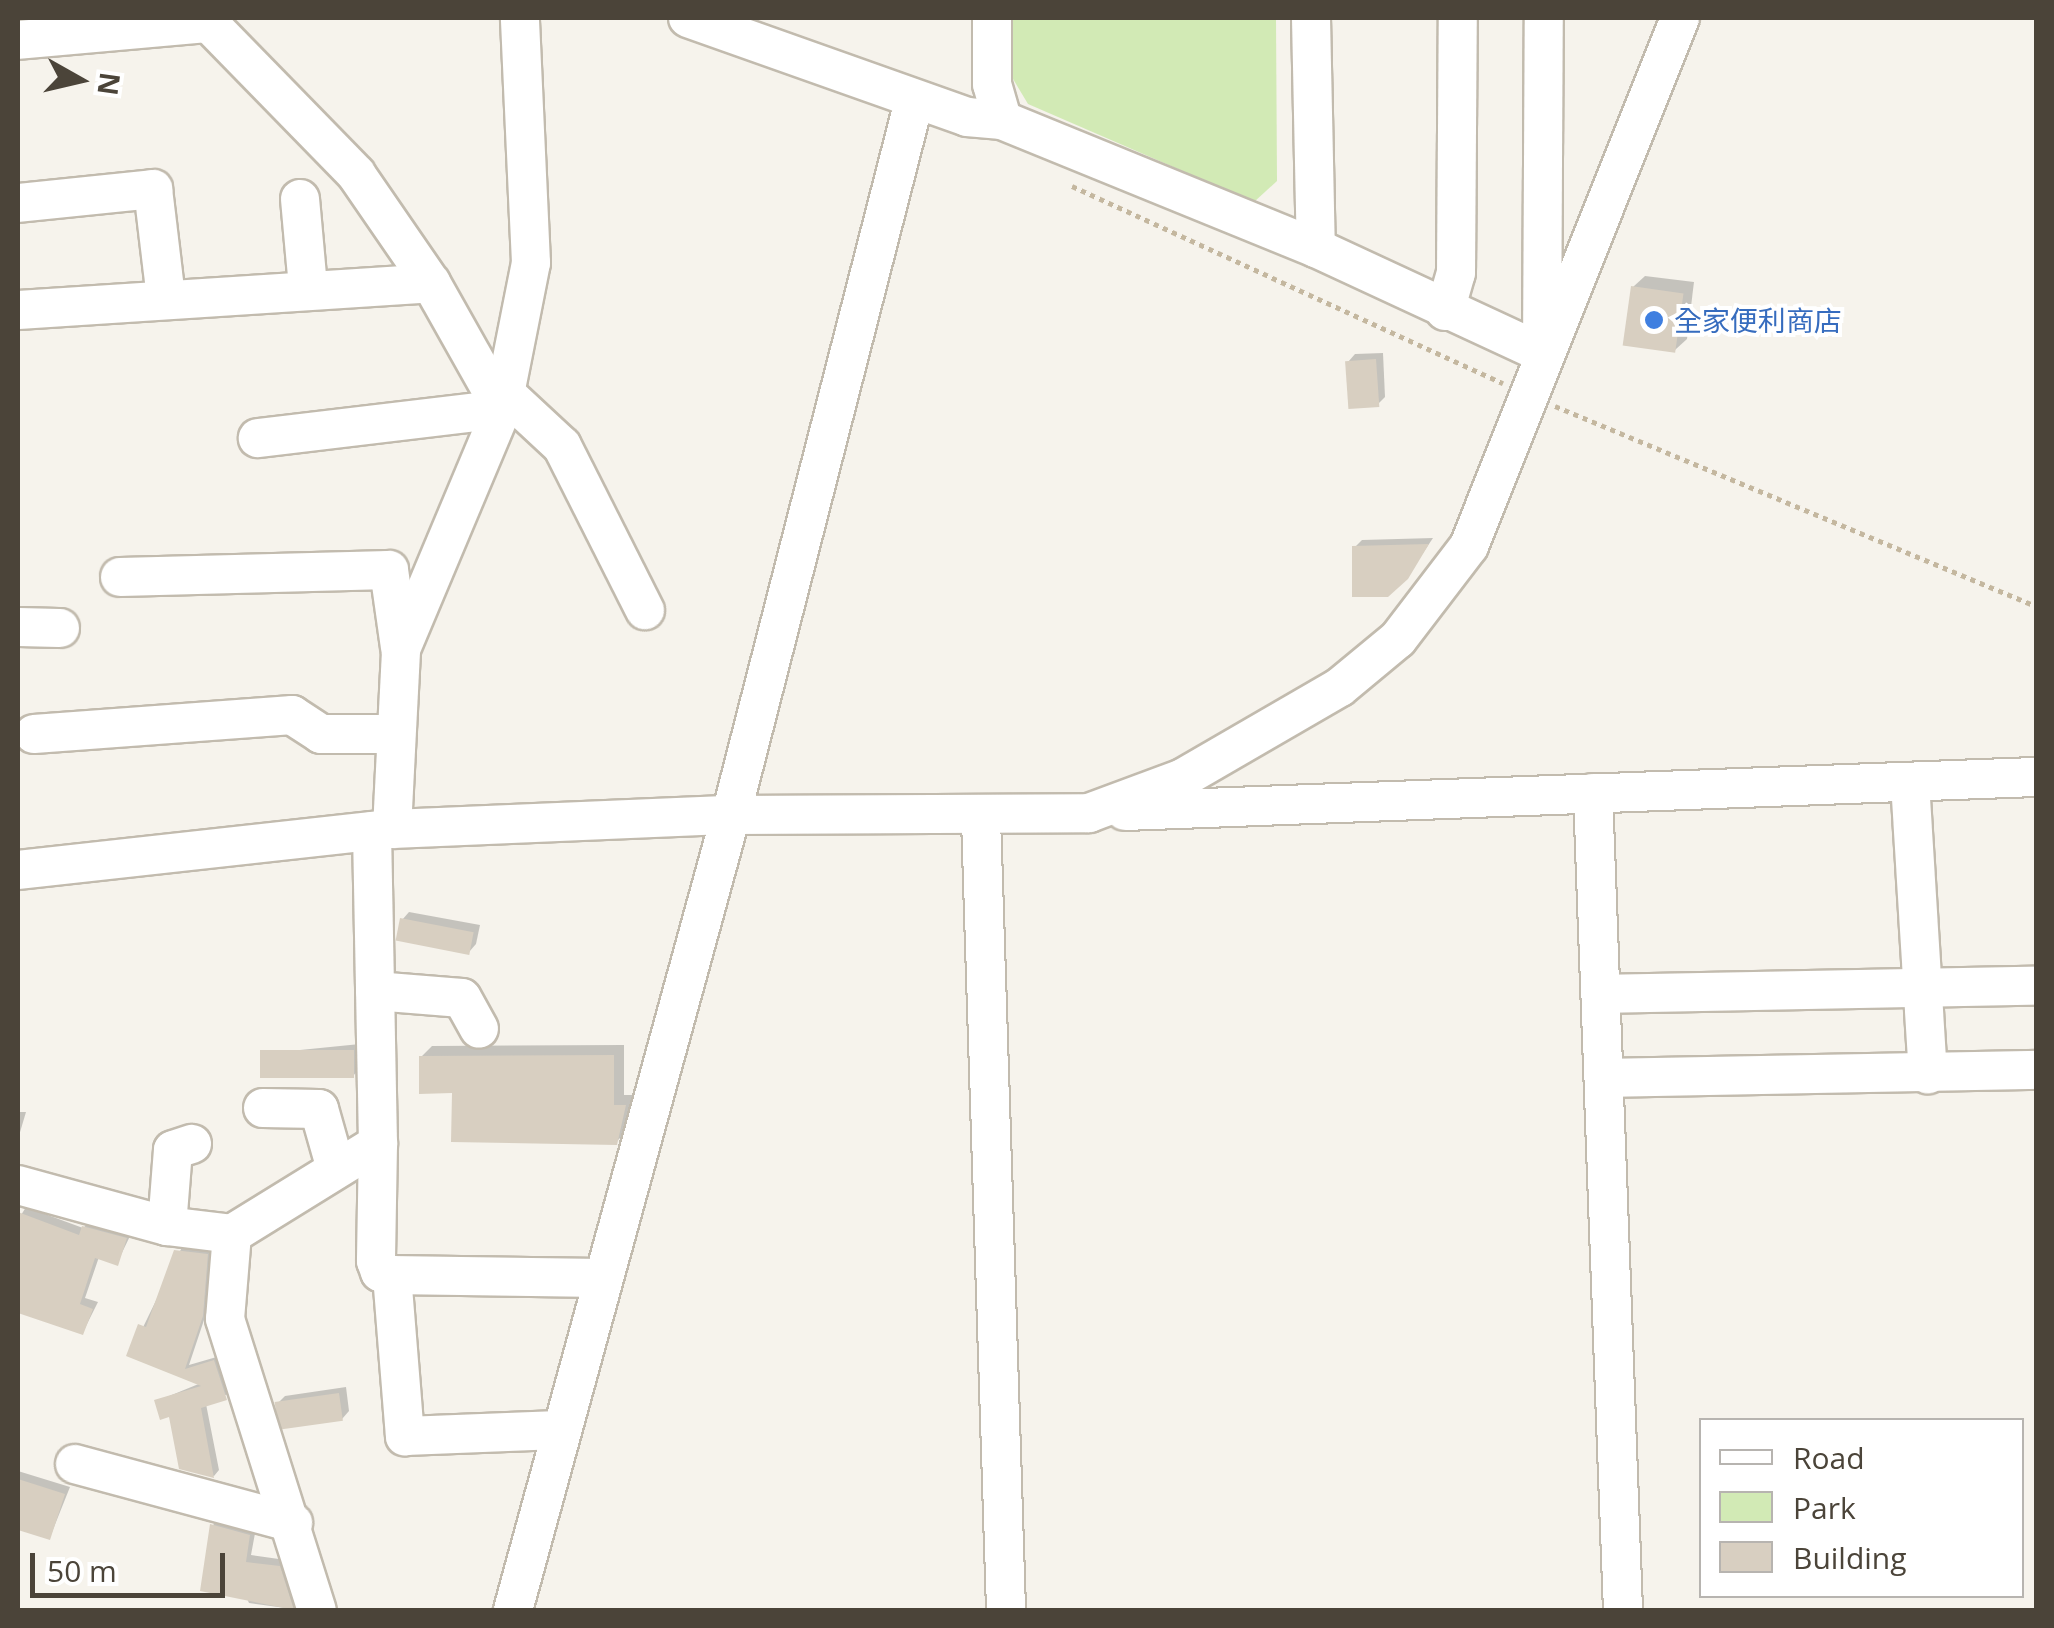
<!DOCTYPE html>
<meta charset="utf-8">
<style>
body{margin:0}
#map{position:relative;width:2054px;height:1628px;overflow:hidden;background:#f6f3ec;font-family:"Open Sans","Noto Sans TC",sans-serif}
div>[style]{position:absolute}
.green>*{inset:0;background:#d2eab5}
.shadow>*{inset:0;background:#0003}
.building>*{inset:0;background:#d8cfc1;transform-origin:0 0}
.path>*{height:5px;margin-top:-2.5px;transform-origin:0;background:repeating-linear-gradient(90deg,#c4b79f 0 5px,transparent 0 10px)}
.roads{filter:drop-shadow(2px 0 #c2bbae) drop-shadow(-2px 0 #c2bbae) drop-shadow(0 2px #c2bbae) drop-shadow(0 -2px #c2bbae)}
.minor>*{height:38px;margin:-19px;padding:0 19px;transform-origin:19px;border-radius:19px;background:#fff}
.dots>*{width:28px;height:28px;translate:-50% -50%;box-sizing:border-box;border:5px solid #fff;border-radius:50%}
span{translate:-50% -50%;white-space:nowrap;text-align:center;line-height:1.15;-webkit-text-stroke:8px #fff;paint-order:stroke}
.shop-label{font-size:28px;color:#366cbe}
.left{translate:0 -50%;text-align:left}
.frame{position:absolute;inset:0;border:20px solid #4b4439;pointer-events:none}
.legend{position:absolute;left:1699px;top:1418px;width:325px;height:180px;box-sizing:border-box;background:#fff;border:2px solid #b7b4b0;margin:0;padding:12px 18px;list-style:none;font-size:30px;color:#4b4439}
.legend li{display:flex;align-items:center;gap:20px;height:50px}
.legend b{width:50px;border:2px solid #b7b4b0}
.north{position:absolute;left:30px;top:30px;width:100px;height:100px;-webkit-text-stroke:8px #fff;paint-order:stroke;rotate:98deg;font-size:28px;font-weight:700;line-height:40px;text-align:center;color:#4b4439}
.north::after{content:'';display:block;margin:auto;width:35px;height:45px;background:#4b4439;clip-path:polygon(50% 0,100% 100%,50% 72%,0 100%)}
.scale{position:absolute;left:30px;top:1553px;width:195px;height:45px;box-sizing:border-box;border:5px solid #4b4439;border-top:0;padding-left:12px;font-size:30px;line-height:35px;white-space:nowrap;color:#4b4439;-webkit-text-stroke:8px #fff;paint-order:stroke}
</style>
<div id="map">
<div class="green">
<i style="clip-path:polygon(1010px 18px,1276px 18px,1277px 181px,1254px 202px,1028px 104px,1010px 74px)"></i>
</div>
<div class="shadow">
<i style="clip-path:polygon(1645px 276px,1694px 282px,1687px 339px,1675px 350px,1633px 287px)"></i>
<i style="clip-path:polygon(1383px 353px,1385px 397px,1377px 405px,1348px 362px,1355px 354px)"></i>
<i style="clip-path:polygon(1433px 538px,1407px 577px,1355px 547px,1362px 540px)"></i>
<i style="clip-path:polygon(409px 912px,480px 925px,476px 944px,469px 952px,402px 920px)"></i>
<i style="clip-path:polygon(360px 1044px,360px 1068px,353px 1076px,263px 1060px,270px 1053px)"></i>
<i style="clip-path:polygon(624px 1045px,624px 1095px,635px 1095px,627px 1131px,616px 1142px,455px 1090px,421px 1057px,432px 1046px)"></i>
<i style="clip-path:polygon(18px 1112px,26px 1112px,18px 1139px)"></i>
<i style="clip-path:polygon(26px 1207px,83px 1228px,91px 1221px,132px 1232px,117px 1263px,99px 1257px,85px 1298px,98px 1302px,83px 1332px,18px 1310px,18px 1220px)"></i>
<i style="clip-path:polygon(183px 1245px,213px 1249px,208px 1308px,189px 1365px,220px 1356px,232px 1392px,206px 1404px,219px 1470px,214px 1476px,181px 1467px,171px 1414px,157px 1401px,201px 1383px,130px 1354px)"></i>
<i style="clip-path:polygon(346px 1387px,349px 1411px,342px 1419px,278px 1403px,285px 1396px)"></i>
<i style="clip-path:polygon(18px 1471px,70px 1487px,50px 1537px,18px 1527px)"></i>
<i style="clip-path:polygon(220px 1518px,256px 1528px,251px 1555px,286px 1560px,300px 1602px,293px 1609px,249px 1603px,213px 1525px)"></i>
</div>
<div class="building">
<i style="left:1631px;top:286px;width:53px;height:60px;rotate:8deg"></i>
<i style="left:1376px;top:359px;width:48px;height:31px;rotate:86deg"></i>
<i style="clip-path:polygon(1429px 544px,1408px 579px,1388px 597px,1352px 597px,1352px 546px)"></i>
<i style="left:400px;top:918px;width:75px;height:23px;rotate:11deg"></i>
<i style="left:354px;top:1050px;width:28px;height:94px;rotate:90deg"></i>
<i style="clip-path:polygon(614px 1055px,614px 1105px,626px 1105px,617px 1145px,451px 1142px,452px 1093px,419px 1094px,419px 1056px)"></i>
<i style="clip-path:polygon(18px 1212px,79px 1235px,82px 1226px,127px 1238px,118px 1266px,95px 1258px,80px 1304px,93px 1309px,83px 1335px,18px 1313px)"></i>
<i style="clip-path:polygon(174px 1250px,208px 1254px,203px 1316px,185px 1369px,214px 1360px,227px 1400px,201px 1408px,214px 1478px,179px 1469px,169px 1417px,160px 1420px,154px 1400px,201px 1386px,126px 1356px,138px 1324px,146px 1327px)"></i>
<i style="left:339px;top:1393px;width:28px;height:65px;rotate:82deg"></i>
<i style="clip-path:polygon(18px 1479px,65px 1494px,50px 1540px,18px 1530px)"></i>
<i style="clip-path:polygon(210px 1524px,250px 1535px,246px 1562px,280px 1566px,294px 1610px,200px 1591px)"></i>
</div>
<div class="path">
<i style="left:1072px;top:186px;width:474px;rotate:24.6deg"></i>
<i style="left:1555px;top:406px;width:521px;rotate:22.58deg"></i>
</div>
<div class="roads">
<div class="minor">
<i style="left:204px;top:18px;width:218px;rotate:45.7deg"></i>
<i style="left:356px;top:174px;width:132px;rotate:55.5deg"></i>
<i style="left:688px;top:18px;width:296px;rotate:19.5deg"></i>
<i style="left:967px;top:117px;width:35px;rotate:5deg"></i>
<i style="left:992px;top:18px;width:66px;rotate:90deg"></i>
<i style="left:992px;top:84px;width:37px;rotate:74deg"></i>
<i style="left:1002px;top:120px;width:339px;rotate:22.2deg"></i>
<i style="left:1316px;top:248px;width:249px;rotate:24.9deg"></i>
<i style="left:1542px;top:353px;width:335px;rotate:-89.7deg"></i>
<i style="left:1311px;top:18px;width:230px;rotate:88.8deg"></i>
<i style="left:18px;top:40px;width:193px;rotate:-5.1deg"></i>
<i style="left:300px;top:199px;width:88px;rotate:84.8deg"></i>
<i style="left:18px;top:203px;width:136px;rotate:-5.9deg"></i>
<i style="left:153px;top:189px;width:110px;rotate:83.2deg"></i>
<i style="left:18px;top:310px;width:414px;rotate:-3.7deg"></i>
<i style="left:431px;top:283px;width:145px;rotate:60.6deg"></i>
<i style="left:502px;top:409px;width:246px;rotate:173.2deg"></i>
<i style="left:1445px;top:311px;width:40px;rotate:-74deg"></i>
<i style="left:1456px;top:273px;width:255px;rotate:-89.6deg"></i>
<i style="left:506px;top:394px;width:76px;rotate:42.9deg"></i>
<i style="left:562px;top:446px;width:184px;rotate:63.2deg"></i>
<i style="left:120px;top:577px;width:269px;rotate:-1.5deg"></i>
<i style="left:389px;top:570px;width:78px;rotate:81.9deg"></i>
<i style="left:18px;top:627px;width:42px;rotate:1.4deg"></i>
<i style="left:34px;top:734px;width:259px;rotate:-4.2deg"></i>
<i style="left:292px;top:715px;width:35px;rotate:33deg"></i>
<i style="left:321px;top:734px;width:71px"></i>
<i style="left:1910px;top:782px;width:293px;rotate:86.5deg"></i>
<i style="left:1593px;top:793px;width:818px;rotate:87.9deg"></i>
<i style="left:1125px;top:811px;width:912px;rotate:-2.14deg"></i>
<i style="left:981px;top:818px;width:792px;rotate:88.19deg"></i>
<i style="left:392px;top:829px;width:180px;rotate:-87.1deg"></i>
<i style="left:401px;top:649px;width:260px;rotate:-67.2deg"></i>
<i style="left:502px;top:409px;width:149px;rotate:-78.8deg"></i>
<i style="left:531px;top:263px;width:245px;rotate:-92.6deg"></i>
<i style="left:18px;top:870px;width:376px;rotate:-6.3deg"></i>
<i style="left:392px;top:829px;width:339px;rotate:-2.4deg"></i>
<i style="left:731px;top:815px;width:358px;rotate:-0.3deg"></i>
<i style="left:1089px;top:813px;width:100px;rotate:-20.4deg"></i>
<i style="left:1183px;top:778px;width:181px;rotate:-30.1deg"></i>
<i style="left:1340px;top:687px;width:75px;rotate:-39.6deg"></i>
<i style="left:1398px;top:639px;width:117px;rotate:-52.6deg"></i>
<i style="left:1469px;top:546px;width:569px;rotate:-68.22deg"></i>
<i style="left:375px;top:991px;width:87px;rotate:4.6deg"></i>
<i style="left:462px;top:998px;width:35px;rotate:61deg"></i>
<i style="left:1603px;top:994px;width:433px;rotate:-1.1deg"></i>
<i style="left:1607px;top:1078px;width:429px;rotate:-1.1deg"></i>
<i style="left:263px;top:1108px;width:56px;rotate:1deg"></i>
<i style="left:319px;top:1109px;width:62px;rotate:74.2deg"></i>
<i style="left:378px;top:1144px;width:117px;rotate:91deg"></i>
<i style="left:376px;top:1261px;width:12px;rotate:70deg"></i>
<i style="left:380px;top:1272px;width:12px;rotate:14deg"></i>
<i style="left:392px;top:1275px;width:162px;rotate:85.4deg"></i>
<i style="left:405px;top:1436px;width:154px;rotate:-2.2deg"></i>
<i style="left:18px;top:1185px;width:155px;rotate:15.4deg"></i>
<i style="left:167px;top:1226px;width:65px;rotate:7deg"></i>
<i style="left:232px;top:1234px;width:172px;rotate:-31.7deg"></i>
<i style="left:378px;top:1144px;width:313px;rotate:-91.1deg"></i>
<i style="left:167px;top:1226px;width:76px;rotate:-85.5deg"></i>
<i style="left:173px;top:1150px;width:20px;rotate:-18deg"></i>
<i style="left:232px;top:1234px;width:85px;rotate:94.7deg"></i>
<i style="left:225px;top:1319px;width:305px;rotate:72.5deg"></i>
<i style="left:392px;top:1275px;width:208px;rotate:0.8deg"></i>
<i style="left:75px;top:1464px;width:226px;rotate:15.1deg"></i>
<i style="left:513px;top:1610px;width:824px;rotate:-74.67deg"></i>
<i style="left:731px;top:815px;width:721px;rotate:-75.62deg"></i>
</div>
</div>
<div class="dots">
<i style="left:1654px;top:320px;background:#3f7fe0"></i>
</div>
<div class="shop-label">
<span class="left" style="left:1674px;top:320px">全家便利商店</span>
</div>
<div class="frame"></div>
<ul class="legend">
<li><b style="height:12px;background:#fff"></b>Road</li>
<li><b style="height:28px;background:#d2eab5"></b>Park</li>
<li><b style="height:28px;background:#d8cfc1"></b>Building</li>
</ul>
<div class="north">N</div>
<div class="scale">50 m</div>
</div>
